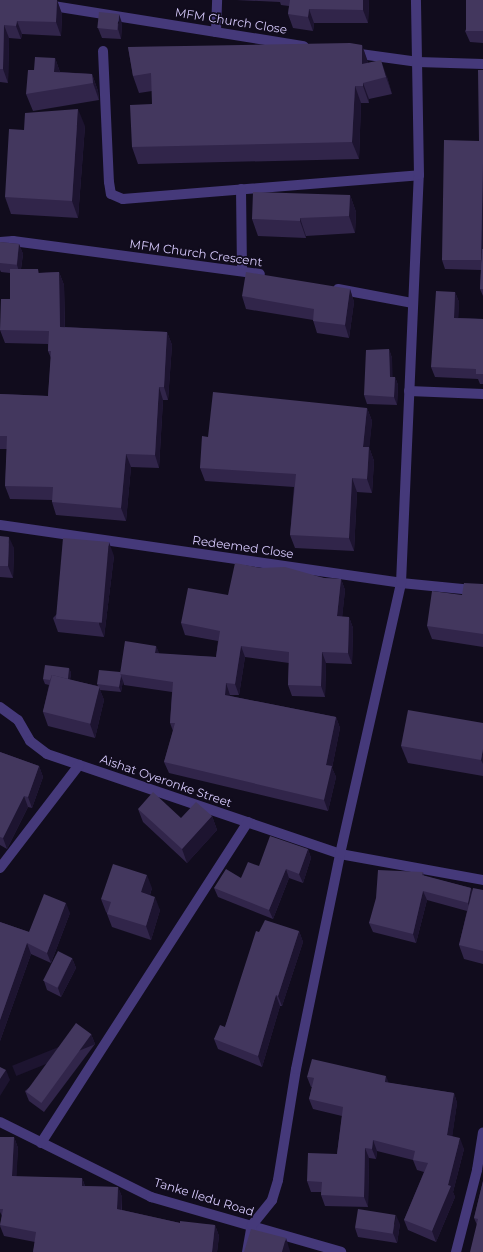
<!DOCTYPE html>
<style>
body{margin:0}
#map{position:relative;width:483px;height:1252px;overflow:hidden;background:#110c1d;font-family:Montserrat,sans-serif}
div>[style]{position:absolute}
.lane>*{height:10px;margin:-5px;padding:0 5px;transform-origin:5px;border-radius:5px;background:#45397a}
.street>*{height:10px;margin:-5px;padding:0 5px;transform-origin:5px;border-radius:5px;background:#45397a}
.wall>*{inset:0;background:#31254a}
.shaded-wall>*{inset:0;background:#1d1430;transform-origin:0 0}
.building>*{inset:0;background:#43375e;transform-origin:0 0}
span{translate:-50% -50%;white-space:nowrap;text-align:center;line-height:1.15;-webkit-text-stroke:3.5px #110c1d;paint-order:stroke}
.street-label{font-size:12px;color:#d7cafd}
</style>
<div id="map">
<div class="lane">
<i style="left:103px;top:51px;width:131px;rotate:87.4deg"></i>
<i style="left:109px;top:182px;width:12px;rotate:81deg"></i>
<i style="left:111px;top:194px;width:13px;rotate:23deg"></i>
<i style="left:123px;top:199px;width:297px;rotate:-4.6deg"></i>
<i style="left:241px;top:189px;width:82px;rotate:89.3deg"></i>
</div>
<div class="street">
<i style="left:47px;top:5px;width:260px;rotate:9.1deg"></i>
<i style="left:216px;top:32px;width:32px;rotate:-88deg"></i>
<i style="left:353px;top:53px;width:66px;rotate:7.9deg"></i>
<i style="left:418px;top:62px;width:65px;rotate:1.8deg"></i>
<i style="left:0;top:242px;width:13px;rotate:-4deg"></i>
<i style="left:13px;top:241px;width:249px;rotate:7.6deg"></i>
<i style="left:338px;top:289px;width:75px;rotate:10.7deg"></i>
<i style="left:409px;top:391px;width:74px;rotate:2.3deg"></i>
<i style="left:0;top:525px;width:405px;rotate:8.2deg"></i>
<i style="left:401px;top:583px;width:82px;rotate:5.6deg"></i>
<i style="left:0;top:707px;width:22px;rotate:36deg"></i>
<i style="left:18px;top:720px;width:24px;rotate:60deg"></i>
<i style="left:30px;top:741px;width:21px;rotate:37deg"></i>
<i style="left:47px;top:754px;width:310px;rotate:18.8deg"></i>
<i style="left:340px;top:854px;width:145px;rotate:10.3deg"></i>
<i style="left:0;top:868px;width:130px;rotate:-52.5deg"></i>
<i style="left:0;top:1122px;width:169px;rotate:26.4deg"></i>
<i style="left:151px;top:1197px;width:198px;rotate:16.1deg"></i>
<i style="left:41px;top:1143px;width:382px;rotate:-57.2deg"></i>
<i style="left:247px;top:1252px;width:27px;rotate:-80deg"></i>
<i style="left:252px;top:1225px;width:32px;rotate:-51deg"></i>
<i style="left:272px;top:1200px;width:21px;rotate:-73deg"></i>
<i style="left:278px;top:1180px;width:112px;rotate:-80.8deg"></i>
<i style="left:296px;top:1069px;width:219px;rotate:-78.4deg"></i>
<i style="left:340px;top:854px;width:278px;rotate:-77.3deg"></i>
<i style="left:401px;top:583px;width:408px;rotate:-87.5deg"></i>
<i style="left:419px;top:175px;width:175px;rotate:-91deg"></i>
<i style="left:456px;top:1252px;width:85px;rotate:-75.6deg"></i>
<i style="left:477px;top:1170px;width:38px;rotate:-81deg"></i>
</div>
<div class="wall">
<i style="clip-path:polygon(0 0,57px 0,62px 14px,61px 36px,22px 34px,21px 39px,9px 38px,8px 83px,0 82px)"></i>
<i style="clip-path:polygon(236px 0,369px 0,368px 23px,314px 23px,313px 31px,293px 28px,288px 14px,289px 6px,281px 5px,280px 2px)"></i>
<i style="clip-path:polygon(483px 0,483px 43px,470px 42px,465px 31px)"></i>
<i style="clip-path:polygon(122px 23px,121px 39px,102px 38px,98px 28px)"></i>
<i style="clip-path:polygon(362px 45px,368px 63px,387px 77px,392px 94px,369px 99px,369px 103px,361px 103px,359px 159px,138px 164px,132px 147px,152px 104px,152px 91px,139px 93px,133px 76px,128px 47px)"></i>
<i style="clip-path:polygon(55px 58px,60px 72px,92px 74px,98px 91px,99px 100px,33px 111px,26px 94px)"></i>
<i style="clip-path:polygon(483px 70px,483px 296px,480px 289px,481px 270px,445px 269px,442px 260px,479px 141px)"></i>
<i style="clip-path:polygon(85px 126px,78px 218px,11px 214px,5px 197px,24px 130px)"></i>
<i style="clip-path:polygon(350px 195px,356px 212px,355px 233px,306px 236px,306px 238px,258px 236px,252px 219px)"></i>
<i style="clip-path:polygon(0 242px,19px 244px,23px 254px,21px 269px,38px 269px,39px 273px,59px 272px,64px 285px,65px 327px,167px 332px,172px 345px,168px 400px,163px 400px,159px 468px,131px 467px,126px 521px,56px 515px,52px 502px,52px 500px,10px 499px,5px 486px,7px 449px,0 449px,0 394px,48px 396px,51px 358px,48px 351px,48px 344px,5px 343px,0 330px,10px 299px,10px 273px,1px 272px,0 270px)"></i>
<i style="clip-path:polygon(350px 289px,354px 302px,349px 338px,317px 333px,313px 320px,246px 309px,242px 296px)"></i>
<i style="clip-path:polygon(455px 292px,459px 302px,458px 318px,483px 319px,483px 384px,480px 384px,478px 379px,435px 377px,431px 367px)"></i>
<i style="clip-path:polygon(389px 349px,392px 358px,392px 377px,395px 377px,398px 385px,397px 405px,367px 404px,364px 395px)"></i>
<i style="clip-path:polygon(367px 408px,372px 421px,369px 447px,374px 461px,372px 493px,357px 492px,354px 551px,295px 548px,290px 535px,294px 487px,205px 481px,200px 468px,208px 437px)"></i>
<i style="clip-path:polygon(0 536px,14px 548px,13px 578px,0 577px)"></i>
<i style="clip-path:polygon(114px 556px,104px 637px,58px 632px,53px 618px)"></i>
<i style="clip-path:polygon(261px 568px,324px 578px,341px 579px,345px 590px,342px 617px,349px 617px,353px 628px,352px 664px,326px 663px,325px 697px,292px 696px,288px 685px,289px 663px,245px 657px,239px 695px,230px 695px,230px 696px,336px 717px,340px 728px,332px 768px,336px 777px,328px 811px,169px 773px,164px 762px,173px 731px,170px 723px,172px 692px,124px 685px,123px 681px,121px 692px,100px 690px,104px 700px,95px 738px,48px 726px,43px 712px,49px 685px,45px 684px,43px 679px,69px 668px,71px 673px,70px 680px,98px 686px,97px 684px,120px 672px,156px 646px,159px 654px,216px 657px,218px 641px,185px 635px,181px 623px,228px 595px)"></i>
<i style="clip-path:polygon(483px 584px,483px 647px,432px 639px,427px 626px,462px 595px)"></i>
<i style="clip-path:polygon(483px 723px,483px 776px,408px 763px,401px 746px)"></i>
<i style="clip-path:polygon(0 752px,39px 766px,43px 777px,32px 808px,28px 807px,7px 849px,0 845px)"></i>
<i style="clip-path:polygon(138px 809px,181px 818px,212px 816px,217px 830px,187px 863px,143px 822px)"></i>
<i style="clip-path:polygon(308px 849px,311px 858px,303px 883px,289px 878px,273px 919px,218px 897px,214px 888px,241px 878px,259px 866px)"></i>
<i style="clip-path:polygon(423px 872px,424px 876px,471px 888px,472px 892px,483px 890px,483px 964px,464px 959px,459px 945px,467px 911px,427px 900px,416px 943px,373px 932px,369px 923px)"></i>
<i style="clip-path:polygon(152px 888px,150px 895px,160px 910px,151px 940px,112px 927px,107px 914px,107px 913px,106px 912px,101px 899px)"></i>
<i style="clip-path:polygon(70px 913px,51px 963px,31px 954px,0 1041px,0 922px,29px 932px)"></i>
<i style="clip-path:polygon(299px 931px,303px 942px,282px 1006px,280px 1006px,262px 1067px,218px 1049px,214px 1039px,225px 1027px,259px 932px)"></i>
<i style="clip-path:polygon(72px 958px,76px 968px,61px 997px,47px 990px,44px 981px)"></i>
<i style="clip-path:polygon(91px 1034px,95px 1044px,44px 1112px,29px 1101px,25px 1091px)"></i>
<i style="clip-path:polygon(307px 1077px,389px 1083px,454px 1093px,457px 1103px,452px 1136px,464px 1149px,453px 1192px,455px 1197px,436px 1242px,408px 1230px,404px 1220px,424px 1172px,417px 1170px,413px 1160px,377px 1151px,376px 1159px,369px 1158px,368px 1207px,325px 1206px,321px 1195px,321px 1192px,311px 1192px,307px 1181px,337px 1154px,342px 1116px,313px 1109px,309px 1099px,312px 1087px,311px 1087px)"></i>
<i style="clip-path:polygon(0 1137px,14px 1137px,18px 1148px,16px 1177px,82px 1178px,85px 1186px,118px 1187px,122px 1197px,122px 1210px,180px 1223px,215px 1225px,219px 1236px,217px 1252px,33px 1252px,35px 1242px,4px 1236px,0 1226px,2px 1216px,0 1212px)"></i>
<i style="clip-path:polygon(483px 1181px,483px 1252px,477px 1225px,474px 1218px)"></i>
<i style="clip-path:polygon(400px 1224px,397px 1243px,358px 1237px,355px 1228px)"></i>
</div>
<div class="shaded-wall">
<i style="clip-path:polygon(57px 0,62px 14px,61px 36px,56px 22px)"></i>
<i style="clip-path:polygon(363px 0,369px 0,368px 23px,363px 10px)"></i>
<i style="clip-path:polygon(309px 9px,314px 23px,313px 31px,308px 17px)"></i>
<i style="clip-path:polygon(119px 14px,122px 23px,121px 39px,118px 29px)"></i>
<i style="clip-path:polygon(17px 21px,22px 34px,21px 39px,16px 26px)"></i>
<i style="clip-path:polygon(4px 25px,9px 38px,8px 83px,3px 69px)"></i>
<i style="clip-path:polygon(362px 45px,368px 62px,369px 81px,362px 64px)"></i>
<i style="clip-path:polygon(55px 58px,61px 75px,54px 72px)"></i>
<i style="clip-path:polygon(381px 60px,387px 77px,392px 94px,386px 77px)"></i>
<i style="clip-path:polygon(92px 74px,98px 91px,99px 100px,93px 83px)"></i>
<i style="clip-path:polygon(363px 83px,369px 99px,369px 103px,363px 86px)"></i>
<i style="clip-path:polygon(355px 86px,361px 103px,359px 159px,352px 142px)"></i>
<i style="clip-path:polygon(78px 109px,85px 126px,78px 218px,72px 201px)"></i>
<i style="clip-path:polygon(483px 163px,483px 266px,481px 260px)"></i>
<i style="clip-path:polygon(350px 195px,356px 212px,355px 233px,349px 216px)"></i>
<i style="clip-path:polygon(300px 218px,306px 236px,306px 238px,300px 221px)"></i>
<i style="clip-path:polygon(19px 244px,23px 254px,20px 275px,17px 265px)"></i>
<i style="clip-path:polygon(59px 272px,64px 285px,65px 340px,60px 327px)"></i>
<i style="clip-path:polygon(350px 289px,354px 302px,349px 338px,345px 325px)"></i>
<i style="clip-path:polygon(455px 292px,459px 302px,458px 328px,454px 318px)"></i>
<i style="clip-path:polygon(167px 332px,172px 345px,168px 400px,164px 387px)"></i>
<i style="clip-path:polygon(389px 349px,392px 358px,393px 385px,390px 377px)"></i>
<i style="clip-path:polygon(395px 377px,398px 385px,397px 405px,394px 397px)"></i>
<i style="clip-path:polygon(159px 387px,163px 400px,159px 468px,155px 455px)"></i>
<i style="clip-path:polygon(367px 408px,372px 421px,368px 461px,363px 447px)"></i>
<i style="clip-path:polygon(369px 447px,374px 461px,372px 493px,367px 479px)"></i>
<i style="clip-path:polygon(126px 454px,131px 467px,126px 521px,121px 508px)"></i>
<i style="clip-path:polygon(352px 478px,357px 492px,354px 551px,349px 538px)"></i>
<i style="clip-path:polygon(9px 537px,14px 548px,13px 578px,8px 566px)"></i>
<i style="clip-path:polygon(109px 542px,114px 556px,104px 637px,99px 624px)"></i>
<i style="clip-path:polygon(341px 579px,345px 590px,341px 628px,337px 616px)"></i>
<i style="clip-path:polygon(349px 617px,353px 628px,352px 664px,348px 653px)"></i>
<i style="clip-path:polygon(156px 646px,161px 657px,155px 653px)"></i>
<i style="clip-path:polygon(241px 646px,245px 657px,239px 695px,235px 684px)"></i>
<i style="clip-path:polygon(322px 652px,326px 663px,325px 697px,321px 686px)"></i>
<i style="clip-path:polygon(69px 668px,71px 673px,69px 687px,67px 682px)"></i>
<i style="clip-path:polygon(121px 676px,123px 681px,121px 692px,119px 687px)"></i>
<i style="clip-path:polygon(226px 683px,230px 695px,229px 706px,225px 695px)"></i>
<i style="clip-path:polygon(99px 687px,104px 700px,95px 738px,90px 724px)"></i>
<i style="clip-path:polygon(336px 717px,340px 728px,332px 768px,336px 777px,328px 811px,324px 800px,326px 765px)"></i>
<i style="clip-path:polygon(483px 749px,483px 764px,481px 760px)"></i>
<i style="clip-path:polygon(39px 766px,43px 777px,32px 808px,28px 797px)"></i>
<i style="clip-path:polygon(24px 796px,28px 807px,7px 849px,3px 838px)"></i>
<i style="clip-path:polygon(212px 816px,217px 830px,187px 863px,182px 849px)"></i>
<i style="clip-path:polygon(308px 849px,311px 858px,303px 883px,299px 874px)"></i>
<i style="clip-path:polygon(286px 869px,289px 878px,273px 919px,269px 910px)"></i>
<i style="clip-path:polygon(147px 875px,152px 888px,146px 906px,141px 892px)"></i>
<i style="clip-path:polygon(471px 888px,474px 897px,471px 912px,468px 903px)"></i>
<i style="clip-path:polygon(423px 891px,427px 900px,416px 943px,413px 934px)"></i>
<i style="clip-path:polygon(155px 897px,160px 910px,151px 940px,146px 926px)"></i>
<i style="clip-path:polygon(66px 903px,70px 913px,51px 963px,47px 953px)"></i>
<i style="clip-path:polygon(299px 931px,303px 942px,282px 1006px,278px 996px)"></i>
<i style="clip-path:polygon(27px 943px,31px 954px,0 1041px,0 1020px)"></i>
<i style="clip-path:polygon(72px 958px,76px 968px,61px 997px,58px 988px)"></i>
<i style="clip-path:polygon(276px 995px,280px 1006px,262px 1067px,258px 1056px)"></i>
<i style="left:91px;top:1034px;width:11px;height:85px;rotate:68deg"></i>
<i style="clip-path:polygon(6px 1070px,10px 1080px,0 1096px,0 1079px)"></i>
<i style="clip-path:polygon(386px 1076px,390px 1086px,385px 1082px)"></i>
<i style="clip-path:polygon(454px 1093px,457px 1103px,451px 1145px,447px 1135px)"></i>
<i style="clip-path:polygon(14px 1137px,18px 1148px,16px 1187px,12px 1176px)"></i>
<i style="clip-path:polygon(460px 1138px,464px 1149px,453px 1192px,455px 1197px,436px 1242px,432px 1231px,448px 1185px)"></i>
<i style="clip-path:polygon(373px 1140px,377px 1151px,376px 1159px,372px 1149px)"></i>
<i style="clip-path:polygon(365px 1148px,369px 1158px,368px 1207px,364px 1197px)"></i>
<i style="clip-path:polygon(82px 1178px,86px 1189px,82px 1186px)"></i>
<i style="clip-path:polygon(118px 1187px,122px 1197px,121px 1220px,117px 1209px)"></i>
<i style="clip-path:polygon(396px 1215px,400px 1224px,397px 1243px,393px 1233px)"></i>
<i style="clip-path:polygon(215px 1225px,219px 1236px,217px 1252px,212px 1252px)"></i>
<i style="clip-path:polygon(286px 1238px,290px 1251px,290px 1252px,282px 1252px)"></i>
</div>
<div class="building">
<i style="clip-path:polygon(0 0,57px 0,56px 22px,17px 21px,16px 26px,4px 25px,3px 69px,0 69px)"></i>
<i style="clip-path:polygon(290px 0,363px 0,363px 10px,309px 9px,308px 17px,288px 14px)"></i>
<i style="left:466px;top:0;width:17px;height:31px"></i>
<i style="left:99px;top:12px;width:20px;height:16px;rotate:6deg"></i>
<i style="clip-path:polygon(350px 43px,362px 45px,362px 64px,381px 60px,386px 77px,363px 83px,363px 86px,355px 86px,352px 142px,132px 147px,130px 105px,152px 104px,151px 73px,133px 76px,128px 47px)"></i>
<i style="clip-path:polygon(35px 57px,55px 58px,54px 72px,92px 74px,93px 83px,26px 94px,28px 70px,34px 70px)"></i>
<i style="clip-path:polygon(478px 70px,483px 70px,483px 163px,481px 260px,442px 260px,444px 140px,479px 141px)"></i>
<i style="clip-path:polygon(78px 109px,72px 201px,5px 197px,9px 129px,24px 130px,25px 113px)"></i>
<i style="clip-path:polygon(253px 192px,350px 195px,349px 216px,300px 218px,300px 221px,252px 219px)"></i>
<i style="left:0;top:242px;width:19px;height:21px;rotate:6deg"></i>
<i style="clip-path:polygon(482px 249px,483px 249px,483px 289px,480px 289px)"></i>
<i style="clip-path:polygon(10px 269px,38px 269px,38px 273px,59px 272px,60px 327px,167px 332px,164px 387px,159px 387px,155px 455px,126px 454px,121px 508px,52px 502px,53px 487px,5px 486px,7px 436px,0 436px,0 394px,48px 396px,51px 351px,48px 351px,49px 331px,0 330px,1px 299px,10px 299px)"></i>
<i style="clip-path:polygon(246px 272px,350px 289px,345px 325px,313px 321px,314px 309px,242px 296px)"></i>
<i style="clip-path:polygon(436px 291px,455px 292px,454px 318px,483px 319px,483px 374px,476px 374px,476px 369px,431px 367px)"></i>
<i style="clip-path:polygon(389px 349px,390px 377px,395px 377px,394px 397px,364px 395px,366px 350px)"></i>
<i style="clip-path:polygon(213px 392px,367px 408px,363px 447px,369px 447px,367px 479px,352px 478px,349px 538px,290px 535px,296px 474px,200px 468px,202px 436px,208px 437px)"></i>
<i style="clip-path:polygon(0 536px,9px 537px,8px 566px,0 566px)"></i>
<i style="left:63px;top:538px;width:46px;height:81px;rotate:5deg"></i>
<i style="clip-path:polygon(235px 563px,261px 568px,285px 567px,324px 578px,341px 579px,337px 616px,349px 617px,348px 653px,322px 652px,321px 686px,288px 685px,289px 652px,241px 646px,235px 684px,226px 683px,225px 695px,336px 717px,326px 765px,332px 766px,324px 800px,164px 762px,175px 723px,170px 723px,173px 682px,120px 674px,125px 641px,156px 646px,155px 653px,216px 657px,220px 631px,181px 623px,188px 588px,228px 595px)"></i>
<i style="clip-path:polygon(464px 583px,483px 584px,483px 634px,427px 626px,432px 591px,462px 595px)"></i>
<i style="clip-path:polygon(45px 665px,69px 668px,68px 679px,52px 675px,50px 680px,43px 679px)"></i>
<i style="clip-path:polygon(99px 670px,120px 672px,121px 676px,119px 687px,97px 684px)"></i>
<i style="left:52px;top:675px;width:49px;height:38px;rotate:14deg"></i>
<i style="clip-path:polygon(408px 710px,483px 723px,483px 749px,481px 760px,401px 746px)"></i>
<i style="clip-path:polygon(0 752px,39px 766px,28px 797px,24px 796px,3px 838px,0 837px)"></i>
<i style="clip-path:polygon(153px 792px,181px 818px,196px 802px,212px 816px,182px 849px,138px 809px)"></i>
<i style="clip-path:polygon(270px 836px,308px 849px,299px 874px,286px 869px,269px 910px,214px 888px,226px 869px,241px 878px,248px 862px,259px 866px)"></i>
<i style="clip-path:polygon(113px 864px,147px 875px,141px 892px,155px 897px,146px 926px,107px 914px,111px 902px,101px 899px)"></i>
<i style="clip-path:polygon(378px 870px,423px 872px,422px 875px,471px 888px,468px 903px,423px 891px,413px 934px,369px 923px,376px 898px)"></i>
<i style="clip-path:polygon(473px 888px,483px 890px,483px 951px,459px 945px)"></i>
<i style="clip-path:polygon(44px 894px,66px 903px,47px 953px,27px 943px,0 1020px,0 922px,29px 932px)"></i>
<i style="clip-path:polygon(265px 920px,299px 931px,278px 996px,276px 995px,258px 1056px,214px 1039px,220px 1025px,225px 1027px,256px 931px,259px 932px)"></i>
<i style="left:58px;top:951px;width:16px;height:33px;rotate:27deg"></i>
<i style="left:76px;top:1023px;width:19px;height:85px;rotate:36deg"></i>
<i style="clip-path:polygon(312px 1059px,386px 1076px,385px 1082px,454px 1093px,447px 1135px,460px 1138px,448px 1185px,451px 1186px,432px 1231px,404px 1220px,428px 1163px,413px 1160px,415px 1151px,373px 1140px,372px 1149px,365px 1148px,364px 1197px,321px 1195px,322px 1182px,307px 1181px,308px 1153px,337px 1154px,343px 1107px,309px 1099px,314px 1078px,307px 1077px)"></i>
<i style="clip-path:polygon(0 1067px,6px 1070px,0 1079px)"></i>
<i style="clip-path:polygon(0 1137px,14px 1137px,12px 1176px,82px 1178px,82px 1186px,118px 1187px,117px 1209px,180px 1223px,180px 1221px,215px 1225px,212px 1252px,33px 1252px,36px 1232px,0 1225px,3px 1209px,0 1209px)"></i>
<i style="clip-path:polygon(483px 1181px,483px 1252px,470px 1252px,478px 1219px,474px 1218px)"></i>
<i style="left:358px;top:1209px;width:38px;height:19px;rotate:9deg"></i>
<i style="clip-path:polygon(251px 1229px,286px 1238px,282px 1252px,244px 1252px)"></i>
</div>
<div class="street-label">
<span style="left:231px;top:21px;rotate:9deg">MFM Church Close</span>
<span style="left:196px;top:253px;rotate:8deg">MFM Church Crescent</span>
<span style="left:243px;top:547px;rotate:8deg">Redeemed Close</span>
<span style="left:166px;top:781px;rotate:19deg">Aishat Oyeronke Street</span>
<span style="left:204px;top:1197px;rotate:17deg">Tanke Iledu Road</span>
</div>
</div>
